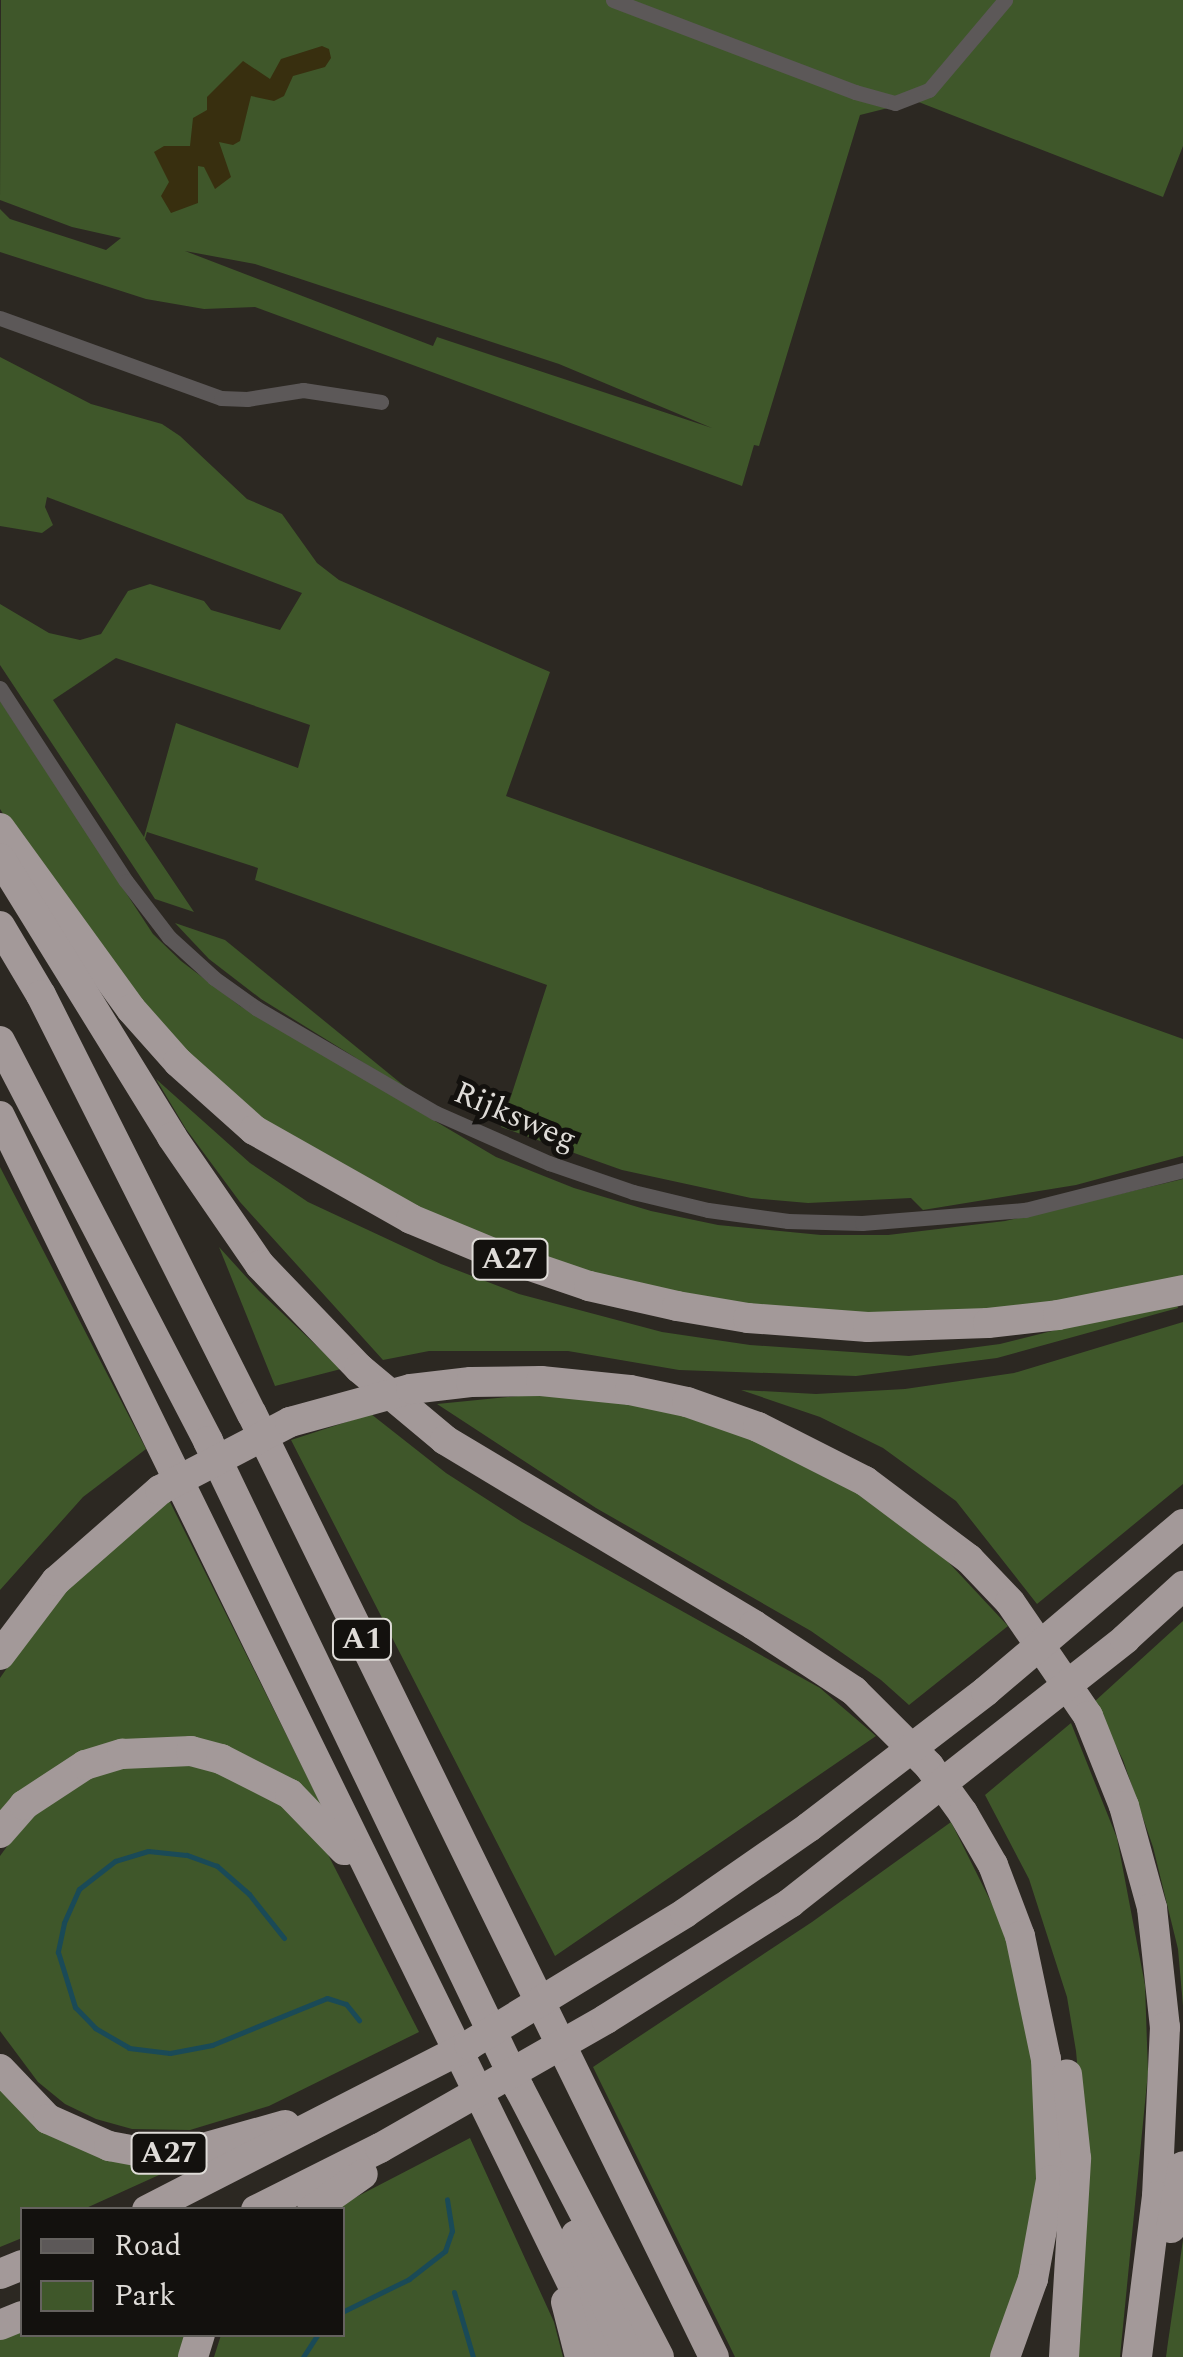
<!DOCTYPE html>
<style>
body{margin:0}
#map{position:relative;width:1183px;height:2357px;overflow:hidden;background:#2c2822;font-family:Spectral,serif}
div>[style]{position:absolute}
.green>*{inset:0;background:#3f572a}
.sand>*{inset:0;background:#382f0f}
.stream>*{height:5px;margin:-2.5px;padding:0 2.5px;transform-origin:2.5px;border-radius:2.5px;background:#1a4a57}
.street>*{height:15px;margin:-7.5px;padding:0 7.5px;transform-origin:7.5px;border-radius:7.5px;background:#5c5858}
.highway>*{height:30px;margin:-15px;padding:0 15px;transform-origin:15px;border-radius:15px;background:#a39999}
span{translate:-50% -50%;white-space:nowrap;text-align:center;line-height:1.15;-webkit-text-stroke:10px #13110e;paint-order:stroke}
.shield-label span{padding:2px 8px;background:#13110e;border:2px solid;border-radius:8px;-webkit-text-stroke-width:0}
.shield-label{font-size:30px;color:#dfdcd8;font-weight:700}
.street-label{font-size:32px;color:#dfdcd8}
.legend{position:absolute;left:20px;top:2207px;width:325px;height:130px;box-sizing:border-box;background:#13110e;border:2px solid #65625f;margin:0;padding:12px 18px;list-style:none;font-size:30px;color:#dfdcd8}
.legend li{display:flex;align-items:center;gap:20px;height:50px}
.legend b{width:50px;border:2px solid #65625f}
</style>
<div id="map">
<div class="green">
<i style="clip-path:polygon(evenodd,1px 0,1183px 0,1183px 146px,1163px 197px,916px 101px,860px 115px,759px 446px,754px 445px,742px 486px,255px 307px,204px 309px,146px 299px,0 252px,0 209px,10px 219px,106px 250px,121px 238px,72px 227px,0 200px,1px 0,185px 251px,255px 264px,559px 364px,712px 428px,437px 337px,433px 346px,185px 251px)"></i>
<i style="clip-path:polygon(evenodd,0 357px,91px 404px,162px 424px,180px 436px,247px 499px,282px 514px,317px 563px,339px 580px,550px 672px,506px 796px,1183px 1039px,1183px 1156px,1076px 1185px,923px 1210px,911px 1198px,808px 1203px,751px 1198px,622px 1170px,501px 1127px,547px 985px,255px 880px,258px 868px,147px 832px,145px 839px,194px 912px,155px 899px,0 665px,0 604px,49px 633px,80px 640px,101px 634px,128px 591px,150px 584px,204px 601px,211px 610px,280px 630px,302px 593px,47px 497px,45px 507px,53px 525px,42px 533px,0 526px,0 357px,116px 658px,310px 725px,298px 768px,176px 723px,144px 837px,53px 700px,116px 658px)"></i>
<i style="clip-path:polygon(0 701px,153px 934px,181px 961px,240px 1006px,496px 1157px,574px 1188px,651px 1211px,718px 1225px,821px 1235px,888px 1235px,1005px 1221px,1183px 1179px,1183px 1284px,1006px 1315px,748px 1310px,512px 1256px,218px 1101px,33px 861px,0 809px)"></i>
<i style="clip-path:polygon(175px 923px,225px 940px,414px 1094px,261px 999px,209px 959px)"></i>
<i style="clip-path:polygon(156px 1079px,250px 1163px,308px 1202px,441px 1264px,519px 1294px,662px 1332px,750px 1345px,909px 1356px,1000px 1344px,1176px 1300px,1178px 1308px,997px 1358px,856px 1376px,679px 1370px,568px 1351px,429px 1351px,383px 1360px,240px 1202px,186px 1129px)"></i>
<i style="clip-path:polygon(0 1167px,146px 1449px,83px 1497px,0 1590px)"></i>
<i style="clip-path:polygon(219px 1247px,259px 1291px,341px 1369px,275px 1386px)"></i>
<i style="clip-path:polygon(1183px 1322px,1183px 1484px,1037px 1604px,956px 1501px,883px 1448px,820px 1417px,741px 1390px,816px 1394px,905px 1389px,1014px 1373px)"></i>
<i style="clip-path:polygon(559px 1392px,644px 1404px,724px 1427px,826px 1470px,937px 1550px,1008px 1626px,909px 1705px,881px 1680px,811px 1631px,596px 1508px,437px 1404px)"></i>
<i style="clip-path:polygon(371px 1414px,446px 1473px,522px 1522px,820px 1688px,876px 1736px,555px 1956px,291px 1440px)"></i>
<i style="clip-path:polygon(169px 1500px,327px 1816px,178px 1741px,0 1814px,0 1678px,66px 1583px)"></i>
<i style="clip-path:polygon(1183px 1621px,1183px 2006px,1178px 1949px,1153px 1847px,1123px 1760px,1094px 1702px)"></i>
<i style="clip-path:polygon(1071px 1723px,1117px 1838px,1145px 1985px,1148px 2072px,1120px 2357px,1072px 2357px,1085px 2151px,1076px 2051px,1067px 1997px,1029px 1879px,985px 1795px)"></i>
<i style="clip-path:polygon(162px 1760px,209px 1769px,268px 1793px,319px 1837px,419px 2032px,269px 2106px,190px 2130px,132px 2129px,96px 2119px,65px 2104px,38px 2082px,0 2031px,0 1856px,27px 1819px,79px 1783px,112px 1770px)"></i>
<i style="clip-path:polygon(951px 1822px,999px 1918px,1021px 1990px,1041px 2103px,1034px 2244px,993px 2357px,735px 2357px,593px 2067px,812px 1922px)"></i>
<i style="clip-path:polygon(0 2087px,49px 2129px,212px 2151px,84px 2209px,22px 2210px,22px 2238px,0 2247px)"></i>
<i style="clip-path:polygon(470px 2138px,554px 2322px,563px 2357px,214px 2357px,221px 2335px,342px 2334px,342px 2210px,333px 2209px)"></i>
<i style="clip-path:polygon(1183px 2240px,1183px 2357px,1166px 2357px,1168px 2342px)"></i>
<i style="clip-path:polygon(22px 2327px,22px 2334px,198px 2335px,191px 2357px,0 2357px,0 2337px)"></i>
</div>
<div class="sand">
<i style="clip-path:polygon(322px 46px,329px 49px,331px 58px,325px 67px,293px 76px,284px 96px,274px 101px,251px 96px,240px 141px,233px 145px,219px 142px,231px 177px,215px 189px,204px 167px,198px 166px,198px 203px,171px 213px,161px 196px,169px 182px,154px 152px,164px 146px,190px 146px,193px 118px,207px 110px,207px 97px,243px 61px,270px 79px,281px 59px)"></i>
</div>
<div class="stream">
<i style="left:284px;top:1938px;width:56px;rotate:-128.5deg"></i>
<i style="left:249px;top:1894px;width:43px;rotate:-138.8deg"></i>
<i style="left:217px;top:1866px;width:33px;rotate:-160deg"></i>
<i style="left:186px;top:1855px;width:38px;rotate:-174deg"></i>
<i style="left:148px;top:1851px;width:34px;rotate:163deg"></i>
<i style="left:115px;top:1861px;width:46px;rotate:142.1deg"></i>
<i style="left:79px;top:1889px;width:37px;rotate:114deg"></i>
<i style="left:64px;top:1923px;width:30px;rotate:102deg"></i>
<i style="left:58px;top:1952px;width:58px;rotate:72.8deg"></i>
<i style="left:75px;top:2007px;width:29px;rotate:46deg"></i>
<i style="left:95px;top:2028px;width:39px;rotate:30deg"></i>
<i style="left:129px;top:2048px;width:41px;rotate:7deg"></i>
<i style="left:170px;top:2053px;width:43px;rotate:-10.8deg"></i>
<i style="left:212px;top:2045px;width:124px;rotate:-22.2deg"></i>
<i style="left:327px;top:1998px;width:20px;rotate:18deg"></i>
<i style="left:346px;top:2004px;width:21px;rotate:51deg"></i>
<i style="left:454px;top:2292px;width:68px;rotate:73.7deg"></i>
<i style="left:342px;top:2312px;width:75px;rotate:-26.2deg"></i>
<i style="left:409px;top:2279px;width:46px;rotate:-37.9deg"></i>
<i style="left:445px;top:2251px;width:21px;rotate:-71deg"></i>
<i style="left:452px;top:2231px;width:32px;rotate:-99deg"></i>
<i style="left:303px;top:2357px;width:27px;rotate:-57deg"></i>
</div>
<div class="street">
<i style="left:613px;top:0;width:259px;rotate:20.8deg"></i>
<i style="left:855px;top:92px;width:41px;rotate:15.4deg"></i>
<i style="left:895px;top:103px;width:36px;rotate:-21deg"></i>
<i style="left:929px;top:90px;width:118px;rotate:-49.8deg"></i>
<i style="left:0;top:318px;width:235px;rotate:19.9deg"></i>
<i style="left:221px;top:398px;width:26px;rotate:2deg"></i>
<i style="left:247px;top:399px;width:57px;rotate:-9.1deg"></i>
<i style="left:303px;top:390px;width:79px;rotate:8.7deg"></i>
<i style="left:0;top:688px;width:230px;rotate:56.9deg"></i>
<i style="left:126px;top:881px;width:71px;rotate:52.5deg"></i>
<i style="left:169px;top:937px;width:61px;rotate:42.3deg"></i>
<i style="left:214px;top:978px;width:52px;rotate:35.5deg"></i>
<i style="left:256px;top:1008px;width:208px;rotate:30.3deg"></i>
<i style="left:436px;top:1113px;width:124px;rotate:23.9deg"></i>
<i style="left:549px;top:1163px;width:89px;rotate:19deg"></i>
<i style="left:633px;top:1192px;width:77px;rotate:13.5deg"></i>
<i style="left:708px;top:1210px;width:81px;rotate:7.8deg"></i>
<i style="left:788px;top:1221px;width:74px;rotate:1.5deg"></i>
<i style="left:862px;top:1223px;width:164px;rotate:-4.6deg"></i>
<i style="left:1025px;top:1210px;width:163px;rotate:-14.2deg"></i>
</div>
<div class="highway">
<i style="left:0;top:828px;width:223px;rotate:54.1deg"></i>
<i style="left:131px;top:1009px;width:71px;rotate:48.4deg"></i>
<i style="left:178px;top:1062px;width:102px;rotate:41.8deg"></i>
<i style="left:254px;top:1130px;width:180px;rotate:29.5deg"></i>
<i style="left:411px;top:1219px;width:91px;rotate:22.6deg"></i>
<i style="left:495px;top:1254px;width:99px;rotate:18.8deg"></i>
<i style="left:589px;top:1286px;width:90px;rotate:12.8deg"></i>
<i style="left:677px;top:1306px;width:72px;rotate:9.6deg"></i>
<i style="left:748px;top:1318px;width:120px;rotate:4.3deg"></i>
<i style="left:868px;top:1327px;width:120px;rotate:-1.9deg"></i>
<i style="left:988px;top:1323px;width:70px;rotate:-6.5deg"></i>
<i style="left:1058px;top:1315px;width:127px;rotate:-11.3deg"></i>
<i style="left:0;top:858px;width:328px;rotate:58.3deg"></i>
<i style="left:172px;top:1137px;width:155px;rotate:55.5deg"></i>
<i style="left:260px;top:1265px;width:143px;rotate:46.1deg"></i>
<i style="left:359px;top:1368px;width:112px;rotate:39.9deg"></i>
<i style="left:445px;top:1440px;width:360px;rotate:30.9deg"></i>
<i style="left:754px;top:1625px;width:120px;rotate:33.4deg"></i>
<i style="left:854px;top:1691px;width:106px;rotate:45deg"></i>
<i style="left:929px;top:1766px;width:58px;rotate:54.1deg"></i>
<i style="left:963px;top:1813px;width:60px;rotate:60deg"></i>
<i style="left:993px;top:1865px;width:76px;rotate:69.2deg"></i>
<i style="left:1020px;top:1936px;width:126px;rotate:78.1deg"></i>
<i style="left:1046px;top:2059px;width:121px;rotate:87.6deg"></i>
<i style="left:1051px;top:2180px;width:101px;rotate:100.3deg"></i>
<i style="left:1033px;top:2279px;width:83px;rotate:109.7deg"></i>
<i style="left:0;top:926px;width:80px;rotate:59.3deg"></i>
<i style="left:41px;top:995px;width:469px;rotate:63.3deg"></i>
<i style="left:252px;top:1414px;width:1050px;rotate:63.9deg"></i>
<i style="left:0;top:1041px;width:451px;rotate:62.5deg"></i>
<i style="left:208px;top:1441px;width:718px;rotate:64.33deg"></i>
<i style="left:519px;top:2088px;width:303px;rotate:62.5deg"></i>
<i style="left:0;top:1116px;width:1382px;rotate:63.9deg"></i>
<i style="left:0;top:1655px;width:93px;rotate:-52.9deg"></i>
<i style="left:56px;top:1581px;width:138px;rotate:-41.2deg"></i>
<i style="left:160px;top:1490px;width:147px;rotate:-27.6deg"></i>
<i style="left:290px;top:1422px;width:125px;rotate:-15.3deg"></i>
<i style="left:411px;top:1389px;width:60px;rotate:-6.7deg"></i>
<i style="left:471px;top:1382px;width:70px;rotate:-0.8deg"></i>
<i style="left:541px;top:1381px;width:89px;rotate:5.8deg"></i>
<i style="left:630px;top:1390px;width:58px;rotate:11.9deg"></i>
<i style="left:687px;top:1402px;width:75px;rotate:19.4deg"></i>
<i style="left:758px;top:1427px;width:120px;rotate:26.8deg"></i>
<i style="left:865px;top:1481px;width:130px;rotate:36.9deg"></i>
<i style="left:969px;top:1559px;width:59px;rotate:46.4deg"></i>
<i style="left:1010px;top:1602px;width:138px;rotate:55.6deg"></i>
<i style="left:1088px;top:1716px;width:97px;rotate:68.2deg"></i>
<i style="left:1124px;top:1806px;width:106px;rotate:74.6deg"></i>
<i style="left:1152px;top:1908px;width:120px;rotate:83.8deg"></i>
<i style="left:1165px;top:2027px;width:169px;rotate:92.7deg"></i>
<i style="left:1157px;top:2196px;width:162px;rotate:97.1deg"></i>
<i style="left:0;top:1833px;width:37px;rotate:-49deg"></i>
<i style="left:24px;top:1805px;width:73px;rotate:-33.3deg"></i>
<i style="left:85px;top:1765px;width:39px;rotate:-17deg"></i>
<i style="left:122px;top:1754px;width:69px;rotate:-2.5deg"></i>
<i style="left:191px;top:1751px;width:31px;rotate:15deg"></i>
<i style="left:221px;top:1759px;width:77px;rotate:26.9deg"></i>
<i style="left:290px;top:1794px;width:78px;rotate:46deg"></i>
<i style="left:0;top:2069px;width:69px;rotate:46.2deg"></i>
<i style="left:48px;top:2119px;width:67px;rotate:23.9deg"></i>
<i style="left:109px;top:2146px;width:44px;rotate:10.5deg"></i>
<i style="left:152px;top:2154px;width:37px;rotate:-3deg"></i>
<i style="left:189px;top:2152px;width:100px;rotate:-15.7deg"></i>
<i style="left:147px;top:2210px;width:362px;rotate:-27.1deg"></i>
<i style="left:469px;top:2045px;width:253px;rotate:-31.4deg"></i>
<i style="left:685px;top:1913px;width:151px;rotate:-34.7deg"></i>
<i style="left:809px;top:1827px;width:223px;rotate:-37.5deg"></i>
<i style="left:986px;top:1691px;width:258px;rotate:-40.3deg"></i>
<i style="left:256px;top:2210px;width:139px;rotate:-26.6deg"></i>
<i style="left:380px;top:2148px;width:260px;rotate:-29.7deg"></i>
<i style="left:606px;top:2019px;width:218px;rotate:-32.2deg"></i>
<i style="left:790px;top:1903px;width:427px;rotate:-38.2deg"></i>
<i style="left:1125px;top:1639px;width:79px;rotate:-42.4deg"></i>
<i style="left:312px;top:2210px;width:62px;rotate:-35.2deg"></i>
<i style="left:1171px;top:2228px;width:63px;rotate:-79deg"></i>
<i style="left:576px;top:2235px;width:133px;rotate:66.5deg"></i>
<i style="left:0;top:2274px;width:24px;rotate:-22deg"></i>
<i style="left:566px;top:2302px;width:57px;rotate:75.7deg"></i>
<i style="left:0;top:2325px;width:24px;rotate:-22deg"></i>
<i style="left:193px;top:2357px;width:24px;rotate:-73deg"></i>
<i style="left:1064px;top:2357px;width:199px;rotate:-86.5deg"></i>
<i style="left:1076px;top:2158px;width:84px;rotate:-96.1deg"></i>
</div>
<div class="shield-label">
<span style="left:510px;top:1259px">A27</span>
<span style="left:362px;top:1639px">A1</span>
<span style="left:169px;top:2153px">A27</span>
</div>
<div class="street-label">
<span style="left:515px;top:1117px;rotate:23deg">Rijksweg</span>
</div>
<ul class="legend">
<li><b style="height:12px;background:#5c5858"></b>Road</li>
<li><b style="height:28px;background:#3f572a"></b>Park</li>
</ul>
</div>
